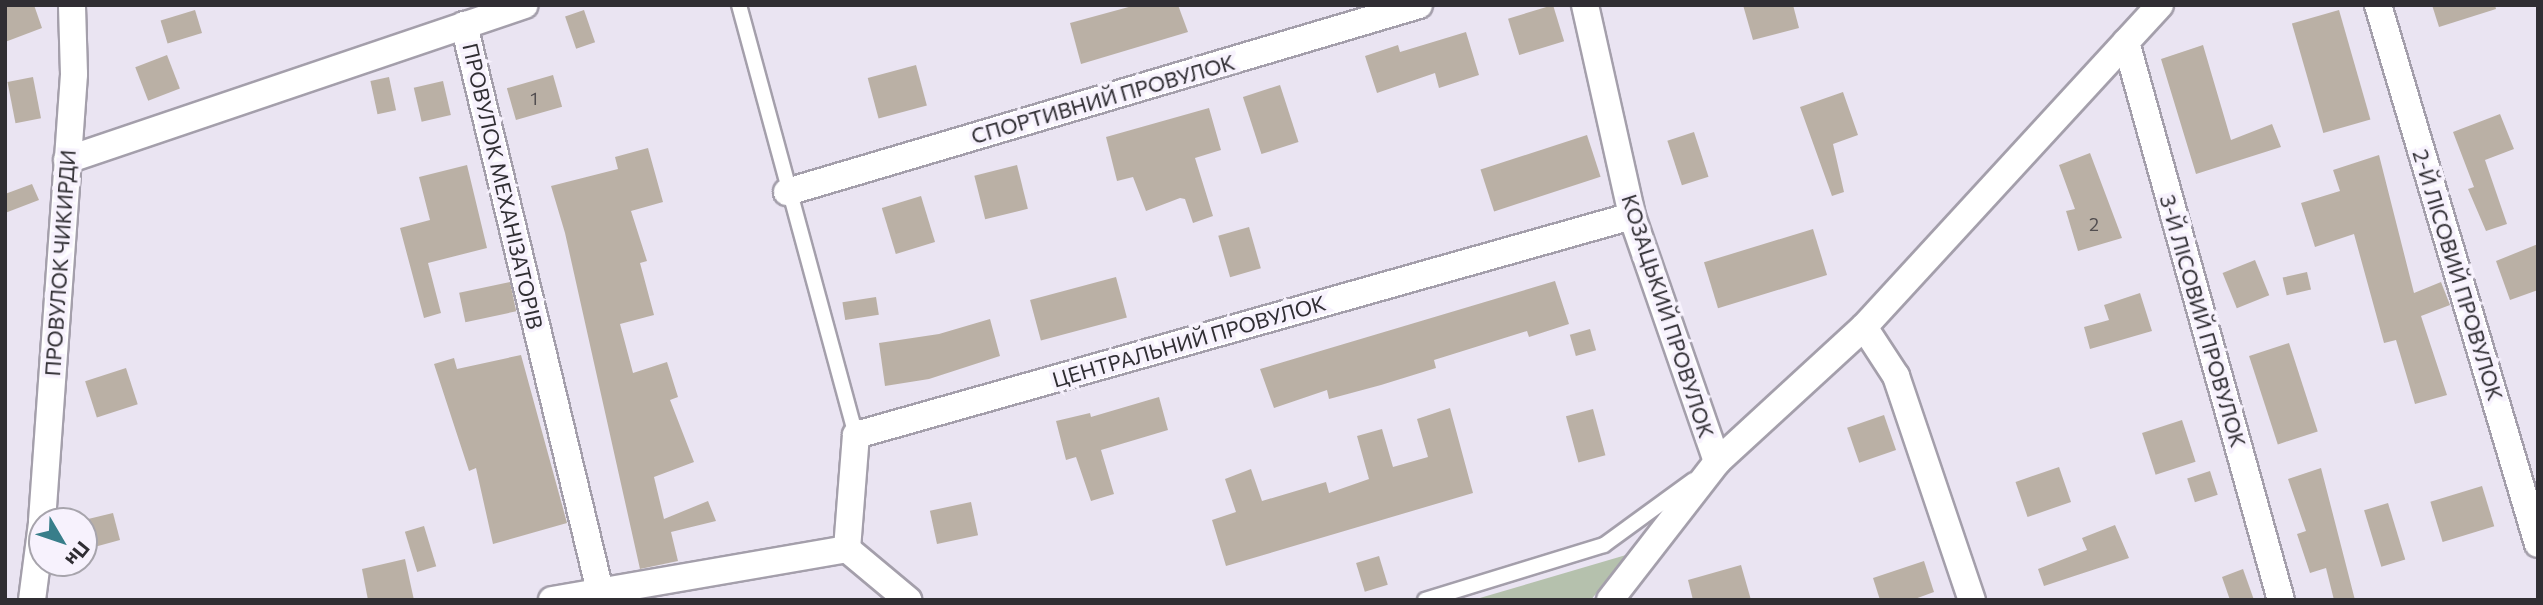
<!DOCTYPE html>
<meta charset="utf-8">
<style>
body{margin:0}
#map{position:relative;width:2543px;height:605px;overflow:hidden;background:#eae4f2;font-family:Commissioner,sans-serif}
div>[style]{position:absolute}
.green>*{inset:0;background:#b5c1ad}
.building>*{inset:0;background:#bab0a5;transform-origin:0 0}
.roads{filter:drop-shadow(2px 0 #a49fab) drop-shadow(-2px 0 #a49fab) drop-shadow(0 2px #a49fab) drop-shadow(0 -2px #a49fab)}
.lane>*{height:14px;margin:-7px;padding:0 7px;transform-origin:7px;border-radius:7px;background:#fff}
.street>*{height:26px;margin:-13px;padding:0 13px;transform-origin:13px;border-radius:13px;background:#fff}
span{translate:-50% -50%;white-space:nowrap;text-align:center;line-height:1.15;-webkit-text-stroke:7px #f7f2fd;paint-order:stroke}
.number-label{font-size:18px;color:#524e50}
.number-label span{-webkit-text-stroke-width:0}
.street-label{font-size:21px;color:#302e33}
.frame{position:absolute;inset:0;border:7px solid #302e33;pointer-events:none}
.north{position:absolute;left:28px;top:507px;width:70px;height:70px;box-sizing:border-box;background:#f7f2fd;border:2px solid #a7a4ac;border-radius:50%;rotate:129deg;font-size:19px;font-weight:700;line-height:28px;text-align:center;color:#302e33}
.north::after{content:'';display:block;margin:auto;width:24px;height:32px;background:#387e8a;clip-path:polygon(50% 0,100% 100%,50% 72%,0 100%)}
</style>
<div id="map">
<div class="green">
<i style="clip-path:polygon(1626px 555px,1591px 600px,1473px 600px)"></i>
</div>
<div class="building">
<i style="clip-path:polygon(5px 5px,34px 5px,42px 28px,5px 42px)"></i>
<i style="clip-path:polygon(1136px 5px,1178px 5px,1188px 32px,1081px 64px,1070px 23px)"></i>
<i style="left:1553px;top:5px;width:38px;height:47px;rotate:73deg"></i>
<i style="clip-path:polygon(1743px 5px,1793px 5px,1799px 28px,1753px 40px)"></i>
<i style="clip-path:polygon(2432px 5px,2495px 5px,2496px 9px,2439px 27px)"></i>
<i style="left:195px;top:10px;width:24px;height:36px;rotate:73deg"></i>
<i style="left:584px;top:10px;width:34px;height:20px;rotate:71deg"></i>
<i style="left:2339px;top:10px;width:114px;height:49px;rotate:74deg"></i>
<i style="clip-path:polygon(1466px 32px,1479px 75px,1439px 88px,1435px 73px,1377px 93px,1365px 56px,1398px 45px,1400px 52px)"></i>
<i style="clip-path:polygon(2203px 45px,2231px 140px,2272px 124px,2281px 147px,2196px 174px,2161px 59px)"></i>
<i style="left:167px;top:55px;width:36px;height:34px;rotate:69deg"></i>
<i style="left:916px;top:65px;width:42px;height:50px;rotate:75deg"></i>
<i style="left:553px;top:75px;width:33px;height:48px;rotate:74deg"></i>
<i style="left:33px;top:77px;width:42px;height:26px;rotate:79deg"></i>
<i style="left:389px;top:77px;width:34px;height:19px;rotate:78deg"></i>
<i style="left:443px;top:81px;width:35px;height:30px;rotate:77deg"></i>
<i style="left:1280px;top:85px;width:60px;height:39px;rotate:72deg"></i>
<i style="clip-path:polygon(1843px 92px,1858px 135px,1833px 144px,1844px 192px,1832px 196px,1800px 107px)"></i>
<i style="clip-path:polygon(1209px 108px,1221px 150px,1195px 158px,1213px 216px,1193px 223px,1185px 199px,1180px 198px,1146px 211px,1133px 177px,1117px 181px,1106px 137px)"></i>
<i style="clip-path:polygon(2500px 114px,2514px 149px,2485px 160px,2507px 224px,2486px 231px,2468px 189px,2474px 187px,2453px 132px)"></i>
<i style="left:1694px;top:132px;width:47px;height:28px;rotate:72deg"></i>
<i style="left:1587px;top:135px;width:44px;height:112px;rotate:72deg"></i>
<i style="clip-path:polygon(648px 148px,663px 202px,631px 211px,647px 261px,640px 263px,654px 315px,620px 324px,633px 373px,667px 362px,678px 397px,670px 400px,694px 462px,654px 477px,664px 519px,708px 501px,716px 521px,671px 532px,678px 561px,640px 569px,565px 233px,551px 186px,618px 169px,615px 157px)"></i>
<i style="clip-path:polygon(2090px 153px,2122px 238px,2078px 251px,2066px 211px,2075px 209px,2059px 165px)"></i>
<i style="clip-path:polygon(2379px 155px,2414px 293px,2441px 282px,2450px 305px,2421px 316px,2447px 395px,2415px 404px,2396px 340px,2384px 343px,2354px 234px,2315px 247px,2301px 203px,2340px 191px,2333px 170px)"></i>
<i style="clip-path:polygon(467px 165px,487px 248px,428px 263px,441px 313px,424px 318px,400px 228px,430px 220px,419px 177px)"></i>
<i style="left:1017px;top:165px;width:45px;height:44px;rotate:76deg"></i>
<i style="clip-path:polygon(32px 184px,39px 200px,5px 213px,5px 194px)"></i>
<i style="left:921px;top:196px;width:48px;height:41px;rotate:73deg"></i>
<i style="left:1249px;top:227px;width:43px;height:32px;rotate:74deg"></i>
<i style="left:1813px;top:229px;width:48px;height:114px;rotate:73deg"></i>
<i style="clip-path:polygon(2538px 244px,2538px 290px,2510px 300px,2496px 261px)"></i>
<i style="left:2255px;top:260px;width:38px;height:35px;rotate:68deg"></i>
<i style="left:2307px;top:272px;width:18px;height:25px;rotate:77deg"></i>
<i style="left:1116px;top:277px;width:42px;height:89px;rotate:75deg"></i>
<i style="clip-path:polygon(1555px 281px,1569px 324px,1529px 337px,1527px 331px,1434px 360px,1436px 368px,1381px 385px,1329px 399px,1327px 390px,1274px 408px,1260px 369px)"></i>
<i style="left:510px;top:282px;width:30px;height:52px;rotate:78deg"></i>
<i style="clip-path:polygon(2140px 293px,2152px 331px,2090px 349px,2084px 327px,2109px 320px,2104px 305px)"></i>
<i style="left:876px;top:297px;width:18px;height:34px;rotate:81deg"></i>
<i style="clip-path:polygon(990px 319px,1000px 356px,929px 379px,885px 386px,879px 343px,939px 334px)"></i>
<i style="left:1590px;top:329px;width:22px;height:21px;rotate:74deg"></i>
<i style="left:2289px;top:343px;width:93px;height:42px;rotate:72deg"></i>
<i style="clip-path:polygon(521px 355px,567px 523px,493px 544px,476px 468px,469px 471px,434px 364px,454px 358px,457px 369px)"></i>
<i style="left:126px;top:368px;width:38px;height:43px;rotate:72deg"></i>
<i style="clip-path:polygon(1159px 397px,1168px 430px,1101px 450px,1114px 494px,1091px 501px,1076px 457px,1066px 460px,1056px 421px,1090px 413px,1091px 417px)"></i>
<i style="clip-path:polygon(1450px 408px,1473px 493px,1226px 566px,1212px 520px,1236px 512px,1225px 479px,1251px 469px,1262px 501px,1326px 482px,1329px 493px,1369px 479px,1357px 436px,1382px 429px,1393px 467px,1428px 457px,1417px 419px)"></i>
<i style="left:1593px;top:409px;width:48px;height:28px;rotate:75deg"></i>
<i style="left:1884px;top:415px;width:37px;height:39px;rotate:71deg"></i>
<i style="left:2182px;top:420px;width:44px;height:42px;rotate:72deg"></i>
<i style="left:2059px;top:467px;width:37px;height:46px;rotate:71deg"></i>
<i style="clip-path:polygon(2321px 468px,2355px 600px,2334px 600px,2326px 568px,2310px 573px,2297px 534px,2306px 531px,2288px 479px)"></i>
<i style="left:2210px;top:471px;width:25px;height:24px;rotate:72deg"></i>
<i style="left:2482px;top:486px;width:42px;height:54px;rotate:73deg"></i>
<i style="left:971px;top:502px;width:34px;height:42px;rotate:78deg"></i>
<i style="left:2388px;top:503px;width:59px;height:25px;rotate:73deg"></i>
<i style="clip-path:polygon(113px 513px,120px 540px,87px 549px,84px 520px)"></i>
<i style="clip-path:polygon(2115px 525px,2129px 558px,2044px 586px,2038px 569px,2087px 550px,2082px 538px)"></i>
<i style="left:424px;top:526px;width:42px;height:20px;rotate:73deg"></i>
<i style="left:1379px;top:556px;width:30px;height:24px;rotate:73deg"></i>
<i style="clip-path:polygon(405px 559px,414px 600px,368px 600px,362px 569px)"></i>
<i style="clip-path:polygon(1924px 561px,1934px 592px,1912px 600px,1880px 600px,1873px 578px)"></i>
<i style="clip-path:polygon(1741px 565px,1751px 600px,1693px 600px,1688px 580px)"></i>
<i style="clip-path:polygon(2243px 569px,2254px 600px,2230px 600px,2222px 577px)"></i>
</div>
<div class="roads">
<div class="lane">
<i style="left:739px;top:5px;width:446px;rotate:74.8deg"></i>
<i style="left:1425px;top:600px;width:187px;rotate:-17.1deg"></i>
<i style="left:1604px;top:545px;width:110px;rotate:-36.1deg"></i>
</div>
<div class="street">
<i style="left:1585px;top:5px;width:216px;rotate:77.4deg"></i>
<i style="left:1632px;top:216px;width:260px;rotate:70.9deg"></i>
<i style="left:2378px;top:5px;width:562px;rotate:73.47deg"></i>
<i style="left:464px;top:25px;width:582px;rotate:76.49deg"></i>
<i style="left:2126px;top:42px;width:579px;rotate:74.48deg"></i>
<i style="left:67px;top:160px;width:483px;rotate:-18.7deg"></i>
<i style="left:787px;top:192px;width:659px;rotate:-16.48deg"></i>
<i style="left:1864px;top:327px;width:59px;rotate:56.9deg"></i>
<i style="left:1896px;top:376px;width:237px;rotate:71.3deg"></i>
<i style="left:42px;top:521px;width:448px;rotate:-85.9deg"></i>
<i style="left:74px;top:74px;width:69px;rotate:-91.7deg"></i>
<i style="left:847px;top:549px;width:114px;rotate:-85.5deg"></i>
<i style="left:856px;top:435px;width:806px;rotate:-15.76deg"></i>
<i style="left:847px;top:549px;width:80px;rotate:39.9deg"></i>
<i style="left:32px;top:600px;width:78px;rotate:-82.6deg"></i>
<i style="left:552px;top:600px;width:299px;rotate:-9.8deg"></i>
<i style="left:1610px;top:600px;width:175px;rotate:-52.2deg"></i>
<i style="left:1717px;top:462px;width:200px;rotate:-42.6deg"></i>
<i style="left:1864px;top:327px;width:437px;rotate:-47.4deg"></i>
</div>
</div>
<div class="number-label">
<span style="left:534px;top:98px">1</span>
<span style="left:2094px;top:224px">2</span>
</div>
<div class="street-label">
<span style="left:1103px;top:99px;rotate:-16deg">СПОРТИВНИЙ ПРОВУЛОК</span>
<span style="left:503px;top:186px;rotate:77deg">ПРОВУЛОК МЕХАНІЗАТОРІВ</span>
<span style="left:60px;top:263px;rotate:-86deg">ПРОВУЛОК ЧИКИРДИ</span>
<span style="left:2458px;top:275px;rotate:73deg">2-Й ЛІСОВИЙ ПРОВУЛОК</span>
<span style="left:1668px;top:316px;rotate:72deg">КОЗАЦЬКИЙ ПРОВУЛОК</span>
<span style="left:2203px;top:321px;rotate:74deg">3-Й ЛІСОВИЙ ПРОВУЛОК</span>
<span style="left:1189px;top:341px;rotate:-16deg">ЦЕНТРАЛЬНИЙ ПРОВУЛОК</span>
</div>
<div class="frame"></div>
<div class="north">Пн</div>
</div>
